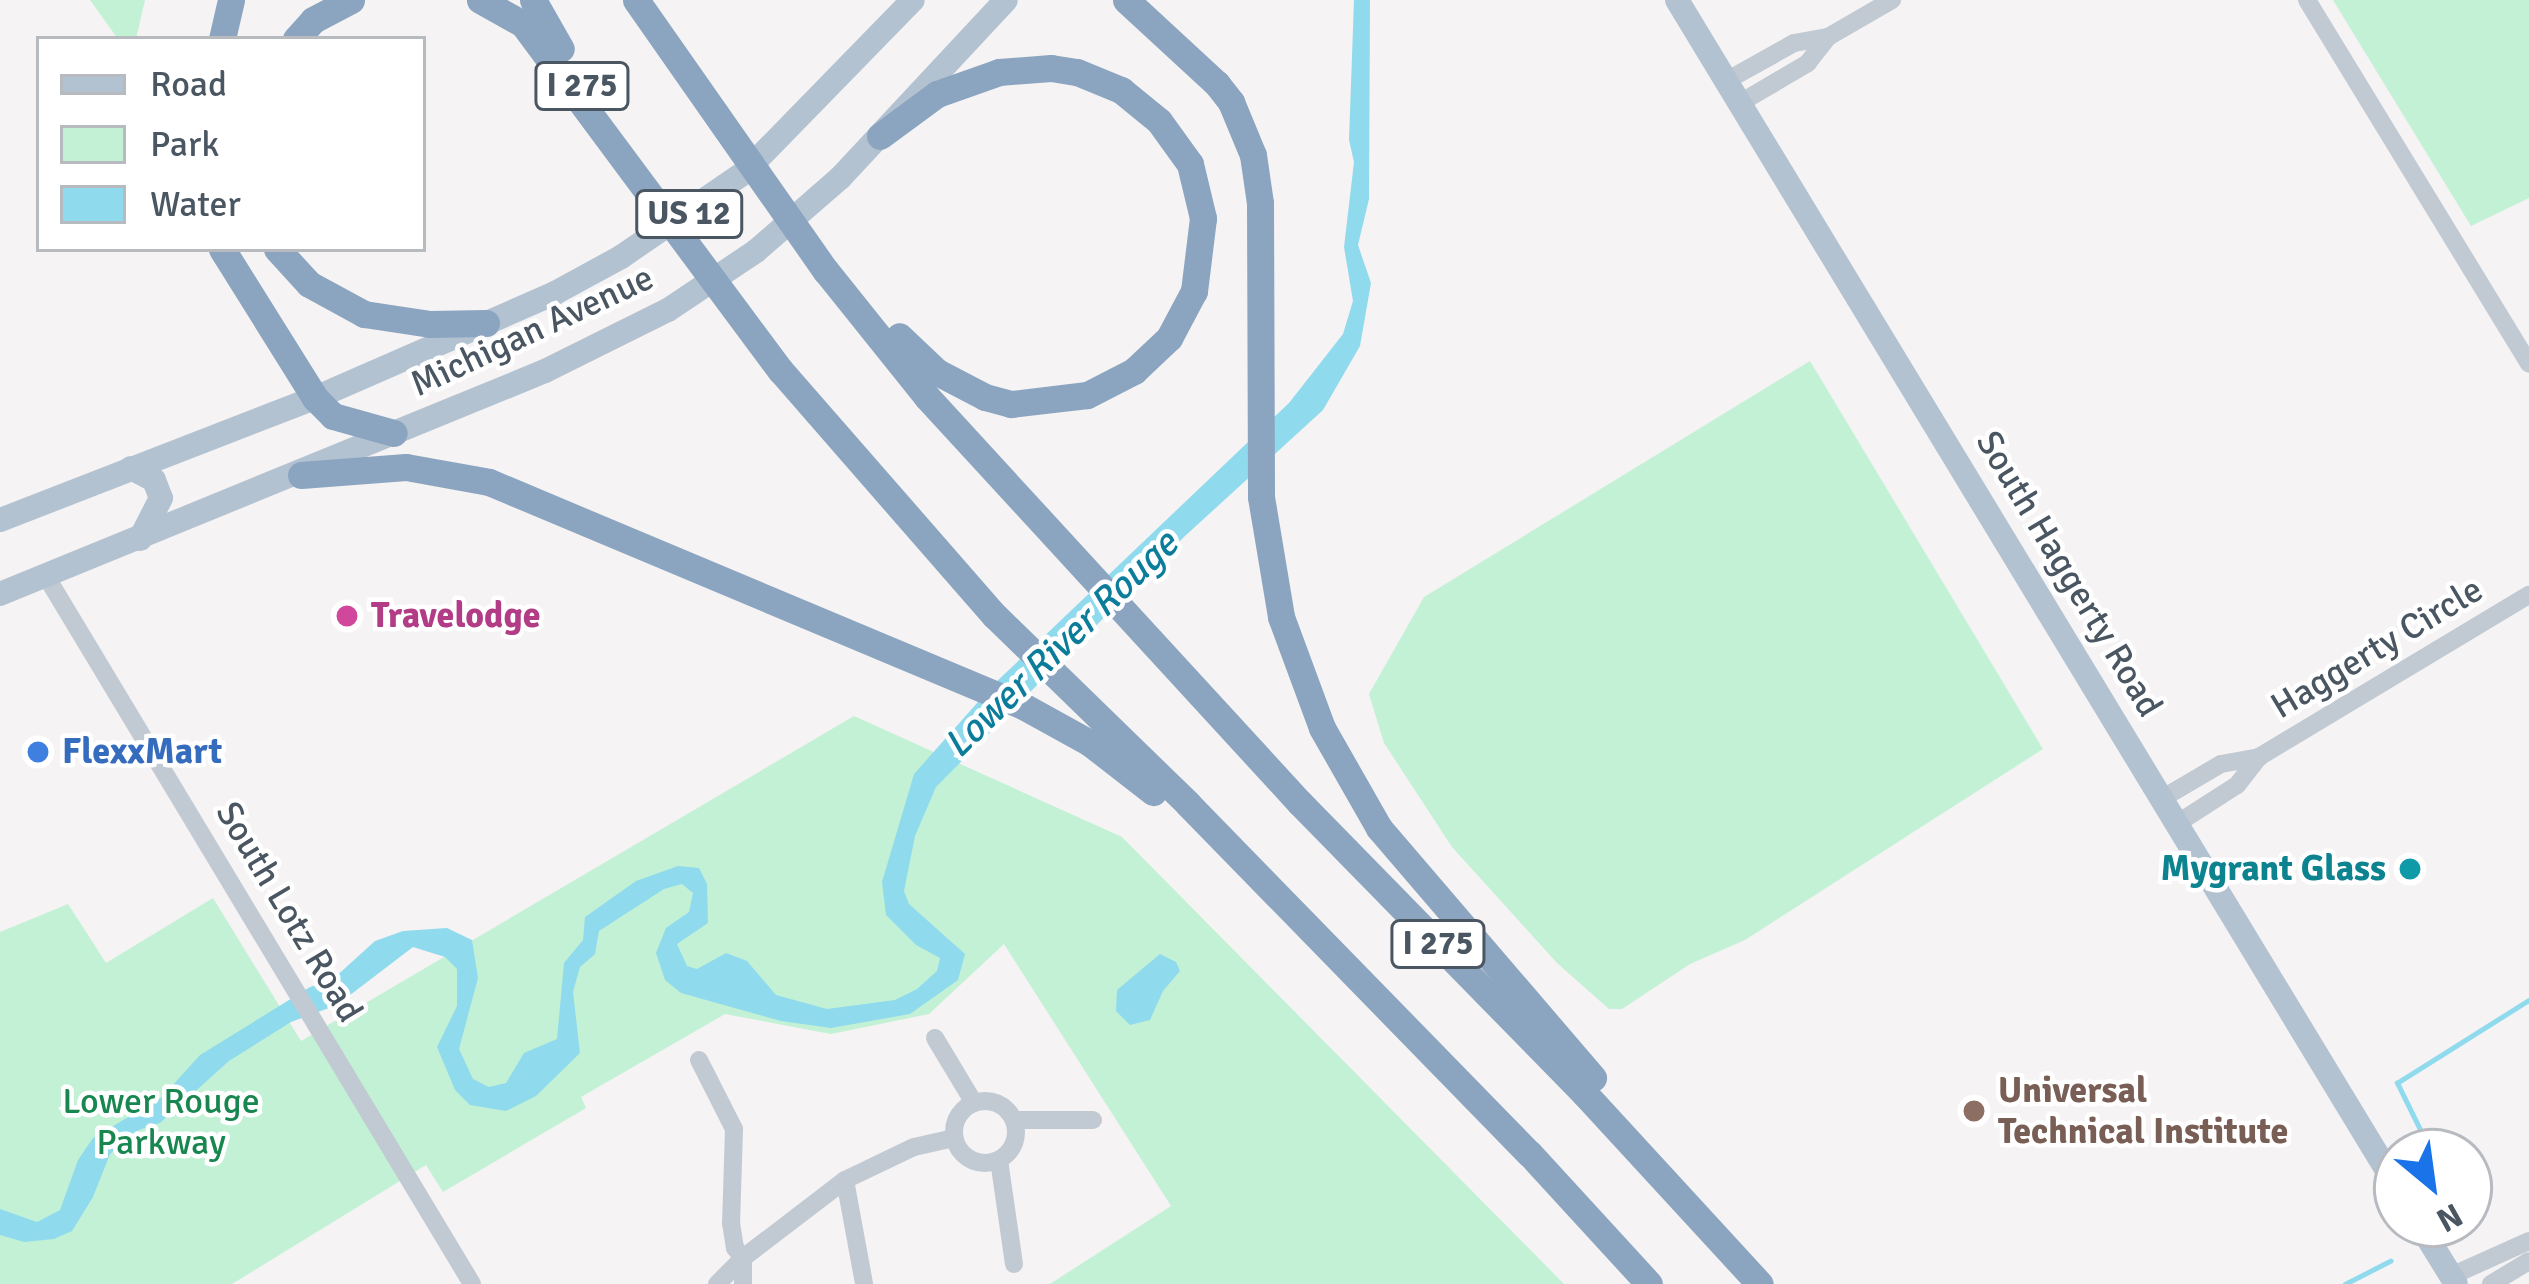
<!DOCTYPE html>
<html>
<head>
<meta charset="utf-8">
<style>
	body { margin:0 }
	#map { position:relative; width:2529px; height:1284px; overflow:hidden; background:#f5f3f3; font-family:Signika,sans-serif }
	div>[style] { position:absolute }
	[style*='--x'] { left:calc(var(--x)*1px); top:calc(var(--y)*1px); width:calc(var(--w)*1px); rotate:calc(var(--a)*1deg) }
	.green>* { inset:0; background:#c3f1d5 }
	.water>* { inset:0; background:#90daee }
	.stream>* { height:4.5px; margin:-2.25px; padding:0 2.25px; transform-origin:2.25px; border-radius:2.25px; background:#90daee }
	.minor>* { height:18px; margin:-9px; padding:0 9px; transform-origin:9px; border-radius:9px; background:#c1cad2 }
	.minor>.ring { margin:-9px; padding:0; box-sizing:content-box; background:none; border:18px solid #c1cad2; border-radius:50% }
	.major>* { height:24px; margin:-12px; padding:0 12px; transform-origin:12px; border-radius:12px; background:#b3c2d1 }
	.highway>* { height:27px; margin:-13.5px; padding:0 13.5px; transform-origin:13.5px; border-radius:13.5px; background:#8ba5c1 }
	.dots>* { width:33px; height:33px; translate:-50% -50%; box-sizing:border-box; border:6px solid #fff; border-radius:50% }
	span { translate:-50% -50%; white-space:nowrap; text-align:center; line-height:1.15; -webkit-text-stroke:9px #fff; paint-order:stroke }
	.shield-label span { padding:3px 9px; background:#fff; border:3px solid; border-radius:9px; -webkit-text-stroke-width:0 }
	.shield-label { font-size:33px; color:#4a5661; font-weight:700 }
	.street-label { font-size:36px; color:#4a5661 }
	.hotel-label { font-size:36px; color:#b23c85; font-weight:700 }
	.left { translate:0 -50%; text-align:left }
	.shop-label { font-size:36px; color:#366cbe; font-weight:700 }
	.culture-label { font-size:36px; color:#0d838f; font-weight:700 }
	.right { translate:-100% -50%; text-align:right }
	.education-label { font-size:36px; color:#785e54; font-weight:700 }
	.park-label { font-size:36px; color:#17864f }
	.water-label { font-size:39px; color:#0c7c9b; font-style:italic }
	.legend { position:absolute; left:36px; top:36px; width:390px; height:216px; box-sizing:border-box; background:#fff; border:3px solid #b7bbc0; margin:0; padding:15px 21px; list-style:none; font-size:36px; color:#4a5661 }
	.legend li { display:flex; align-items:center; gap:24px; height:60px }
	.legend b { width:60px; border:3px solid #b7bbc0 }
	.north { position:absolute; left:2373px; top:1128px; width:120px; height:120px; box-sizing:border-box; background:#fff; border:3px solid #b7bbc0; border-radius:50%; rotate:151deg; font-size:33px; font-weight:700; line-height:48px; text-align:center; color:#4a5661 }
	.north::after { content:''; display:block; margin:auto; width:42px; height:54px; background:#1a73e8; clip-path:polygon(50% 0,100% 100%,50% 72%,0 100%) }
</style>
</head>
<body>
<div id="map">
	<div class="green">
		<div style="clip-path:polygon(90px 0,145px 0,136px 39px,118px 39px)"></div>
		<div style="clip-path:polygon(2333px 0,2529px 0,2529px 198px,2471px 226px)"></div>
		<div style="clip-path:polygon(1810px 361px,2043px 749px,1745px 940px,1690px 964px,1622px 1009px,1609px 1009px,1557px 963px,1452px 847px,1384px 743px,1369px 694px,1424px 597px)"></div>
		<div style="clip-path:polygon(854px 716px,1122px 837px,1564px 1284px,1050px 1284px,1171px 1206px,1004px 944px,929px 1014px,831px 1034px,725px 1014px,581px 1097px,586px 1108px,443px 1192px,426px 1165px,232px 1284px,0 1284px,0 932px,68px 904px,106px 963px,213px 898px,301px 1041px)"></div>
	</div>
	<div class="water">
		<div style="clip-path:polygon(1354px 0,1370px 0,1369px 199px,1358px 245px,1371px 283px,1360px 346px,1323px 410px,1185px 536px,936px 787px,915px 836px,904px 891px,909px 904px,965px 954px,958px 980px,910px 1014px,831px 1028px,781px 1021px,681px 993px,665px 980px,656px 953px,666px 928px,689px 912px,693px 893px,682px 884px,664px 889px,599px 931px,595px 954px,580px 967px,573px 992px,580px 1053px,536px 1096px,506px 1111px,470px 1105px,455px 1090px,437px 1047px,457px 1006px,457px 969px,445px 957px,413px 947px,337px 1005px,291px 1022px,229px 1061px,160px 1123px,139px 1130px,110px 1154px,93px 1197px,72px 1231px,54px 1239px,24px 1242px,0 1235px,0 1209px,37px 1222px,60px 1210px,78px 1160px,93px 1138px,162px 1097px,200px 1055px,310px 987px,332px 980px,375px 941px,403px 931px,447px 928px,472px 940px,478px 978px,459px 1049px,473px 1079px,489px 1087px,506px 1083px,524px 1053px,557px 1039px,564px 963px,583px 940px,585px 917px,636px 881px,678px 866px,699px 868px,707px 884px,708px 923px,677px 944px,687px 966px,697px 969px,726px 953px,747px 961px,776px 995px,827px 1009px,895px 1000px,917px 989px,937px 971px,940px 958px,916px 945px,886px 915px,882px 882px,914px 774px,994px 684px,1289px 403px,1343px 334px,1353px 301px,1344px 247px,1354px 162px,1349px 140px)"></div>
		<div style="clip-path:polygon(1160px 954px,1176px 962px,1180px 971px,1163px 991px,1150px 1020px,1130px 1025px,1116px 1011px,1117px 990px)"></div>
	</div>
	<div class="stream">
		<div style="--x:2431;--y:1152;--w:77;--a:-116.2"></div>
		<div style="--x:2397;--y:1083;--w:156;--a:-32.2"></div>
		<div style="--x:2345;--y:1284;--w:51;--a:-27.1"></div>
	</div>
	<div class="minor">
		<div style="--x:2307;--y:0;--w:426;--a:58.6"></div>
		<div style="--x:1828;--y:37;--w:74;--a:-30"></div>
		<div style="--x:1726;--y:81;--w:78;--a:-29.2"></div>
		<div style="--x:1794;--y:43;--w:35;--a:-10"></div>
		<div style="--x:1828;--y:37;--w:33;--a:128"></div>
		<div style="--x:1808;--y:63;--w:79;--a:149.5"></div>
		<div style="--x:46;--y:576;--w:826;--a:58.96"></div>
		<div style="--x:2259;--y:757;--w:315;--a:-31"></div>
		<div style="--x:2163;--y:798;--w:67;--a:-30.4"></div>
		<div style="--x:2221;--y:764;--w:39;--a:-10"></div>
		<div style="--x:2259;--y:757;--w:36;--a:128"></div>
		<div style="--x:2237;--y:785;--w:70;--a:147.2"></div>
		<div style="--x:935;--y:1038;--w:76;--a:59"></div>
		<div style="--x:699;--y:1060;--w:77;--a:63.1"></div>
		<div style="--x:734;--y:1129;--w:94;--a:91.8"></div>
		<div style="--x:731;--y:1223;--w:25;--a:81"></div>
		<div style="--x:735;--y:1248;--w:13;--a:51"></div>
		<div style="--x:743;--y:1258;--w:128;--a:-37.4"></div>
		<div style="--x:845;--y:1180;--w:76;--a:-25.6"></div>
		<div style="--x:914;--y:1147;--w:41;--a:-12.7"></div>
		<div class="ring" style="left:954px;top:1101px;width:44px;height:44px"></div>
		<div style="--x:1014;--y:1120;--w:79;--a:0"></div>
		<div style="--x:999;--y:1160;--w:105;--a:81.8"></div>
		<div style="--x:845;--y:1180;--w:106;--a:79.6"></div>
		<div style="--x:2451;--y:1276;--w:85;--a:-24.2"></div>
		<div style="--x:717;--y:1284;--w:37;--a:-45"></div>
		<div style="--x:743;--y:1258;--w:26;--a:90"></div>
		<div style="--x:2491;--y:1284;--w:44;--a:-31.2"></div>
	</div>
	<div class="major">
		<div style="--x:1677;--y:0;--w:1388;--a:58.76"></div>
		<div style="--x:131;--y:468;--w:26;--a:28"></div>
		<div style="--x:154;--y:480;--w:19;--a:69"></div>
		<div style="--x:161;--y:498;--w:46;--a:117.1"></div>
		<div style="--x:0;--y:520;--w:338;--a:-21.2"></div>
		<div style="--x:315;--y:398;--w:262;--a:-23.6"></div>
		<div style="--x:555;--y:293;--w:75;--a:-28.6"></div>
		<div style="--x:621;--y:257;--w:150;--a:-34.4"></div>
		<div style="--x:745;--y:172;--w:240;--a:-45.7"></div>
		<div style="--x:0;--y:594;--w:589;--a:-22.25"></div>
		<div style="--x:545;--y:371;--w:137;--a:-26.4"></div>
		<div style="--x:668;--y:310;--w:106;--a:-33.8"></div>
		<div style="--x:756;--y:251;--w:111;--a:-41"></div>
		<div style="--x:840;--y:178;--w:243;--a:-47"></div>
		<div style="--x:2419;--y:1224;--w:70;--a:58.3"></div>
	</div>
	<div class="highway">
		<div style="--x:480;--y:0;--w:49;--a:29.2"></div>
		<div style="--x:523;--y:24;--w:432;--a:53.4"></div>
		<div style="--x:781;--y:371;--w:325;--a:48.9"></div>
		<div style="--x:995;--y:616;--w:269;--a:44.2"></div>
		<div style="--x:1188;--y:804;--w:489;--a:45.7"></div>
		<div style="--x:1530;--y:1154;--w:176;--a:47.5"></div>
		<div style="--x:533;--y:0;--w:56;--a:60.3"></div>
		<div style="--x:636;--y:0;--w:331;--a:55"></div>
		<div style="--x:826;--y:271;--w:161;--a:51.3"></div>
		<div style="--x:927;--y:397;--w:551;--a:47.43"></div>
		<div style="--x:1300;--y:803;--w:407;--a:45.6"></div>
		<div style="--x:1585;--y:1094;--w:258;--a:47.4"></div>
		<div style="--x:1126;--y:0;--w:124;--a:42.7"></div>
		<div style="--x:1217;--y:84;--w:23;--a:52"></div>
		<div style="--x:1231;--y:102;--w:57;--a:67.5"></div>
		<div style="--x:1253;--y:155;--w:49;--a:81.7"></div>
		<div style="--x:1260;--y:203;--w:294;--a:89.8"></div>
		<div style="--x:1261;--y:497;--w:122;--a:80.5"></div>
		<div style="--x:1281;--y:617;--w:118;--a:69.7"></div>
		<div style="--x:1322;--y:728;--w:115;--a:60.3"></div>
		<div style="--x:1379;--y:828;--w:329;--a:49.4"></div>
		<div style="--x:222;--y:39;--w:40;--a:-77"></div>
		<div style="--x:296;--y:39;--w:25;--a:-48"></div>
		<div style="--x:313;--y:20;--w:43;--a:-27.8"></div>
		<div style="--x:880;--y:136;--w:71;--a:-36.4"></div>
		<div style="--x:937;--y:94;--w:66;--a:-19.5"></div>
		<div style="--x:999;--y:72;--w:52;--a:-4.4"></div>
		<div style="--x:1051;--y:68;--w:26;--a:9"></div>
		<div style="--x:1077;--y:72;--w:48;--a:22.2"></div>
		<div style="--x:1121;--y:90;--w:49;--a:39.2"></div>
		<div style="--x:1159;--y:121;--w:53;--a:54.2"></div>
		<div style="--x:1190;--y:164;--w:56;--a:76.5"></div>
		<div style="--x:1203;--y:218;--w:74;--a:97"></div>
		<div style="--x:1194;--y:291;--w:53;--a:118"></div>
		<div style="--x:1169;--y:338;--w:48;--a:136.7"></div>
		<div style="--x:1134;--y:371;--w:53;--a:152.9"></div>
		<div style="--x:1087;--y:395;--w:77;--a:173.2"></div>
		<div style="--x:1011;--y:404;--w:27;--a:-165"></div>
		<div style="--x:985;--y:397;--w:54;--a:-152.5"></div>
		<div style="--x:937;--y:372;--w:52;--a:-136.5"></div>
		<div style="--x:222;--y:249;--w:176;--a:58"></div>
		<div style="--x:315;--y:398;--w:25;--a:45"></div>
		<div style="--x:333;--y:416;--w:63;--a:15.6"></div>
		<div style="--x:277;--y:249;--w:47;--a:47.6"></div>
		<div style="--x:309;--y:284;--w:63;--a:28.6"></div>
		<div style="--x:364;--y:314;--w:67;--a:8.6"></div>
		<div style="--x:430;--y:324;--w:56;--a:-1"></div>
		<div style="--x:301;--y:475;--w:105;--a:-4.4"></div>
		<div style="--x:406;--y:467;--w:84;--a:10.2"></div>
		<div style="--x:489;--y:482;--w:579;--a:22.76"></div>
		<div style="--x:1023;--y:706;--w:77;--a:28.9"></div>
		<div style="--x:1090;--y:743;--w:80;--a:37.9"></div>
	</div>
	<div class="dots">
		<div style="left:347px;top:616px;background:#d1479c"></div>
		<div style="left:38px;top:752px;background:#3f7fe0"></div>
		<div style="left:2410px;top:869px;background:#0f9aa8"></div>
		<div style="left:1974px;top:1111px;background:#8d6e63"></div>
	</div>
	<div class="shield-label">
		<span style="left:582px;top:86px">I 275</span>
		<span style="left:689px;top:214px">US 12</span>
		<span style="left:1438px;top:944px">I 275</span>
	</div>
	<div class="street-label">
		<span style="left:532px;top:331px;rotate:-25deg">Michigan Avenue</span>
		<span style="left:2069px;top:574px;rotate:59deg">South Haggerty Road</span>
		<span style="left:2377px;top:648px;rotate:-31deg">Haggerty Circle</span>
		<span style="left:289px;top:912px;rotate:59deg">South Lotz Road</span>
	</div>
	<div class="hotel-label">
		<span class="left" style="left:371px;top:616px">Travelodge</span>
	</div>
	<div class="shop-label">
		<span class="left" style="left:62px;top:752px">FlexxMart</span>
	</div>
	<div class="culture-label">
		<span class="right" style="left:2386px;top:869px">Mygrant Glass</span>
	</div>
	<div class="education-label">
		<span class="left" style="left:1998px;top:1111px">Universal<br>Technical Institute</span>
	</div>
	<div class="park-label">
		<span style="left:161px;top:1122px">Lower Rouge<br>Parkway</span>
	</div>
	<div class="water-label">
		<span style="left:1061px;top:644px;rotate:-44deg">Lower River Rouge</span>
	</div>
	<ul class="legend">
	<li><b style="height:15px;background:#b3c2d1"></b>Road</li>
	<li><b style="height:33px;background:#c3f1d5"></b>Park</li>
	<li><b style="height:33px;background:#90daee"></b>Water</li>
	</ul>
	<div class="north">N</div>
</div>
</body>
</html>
